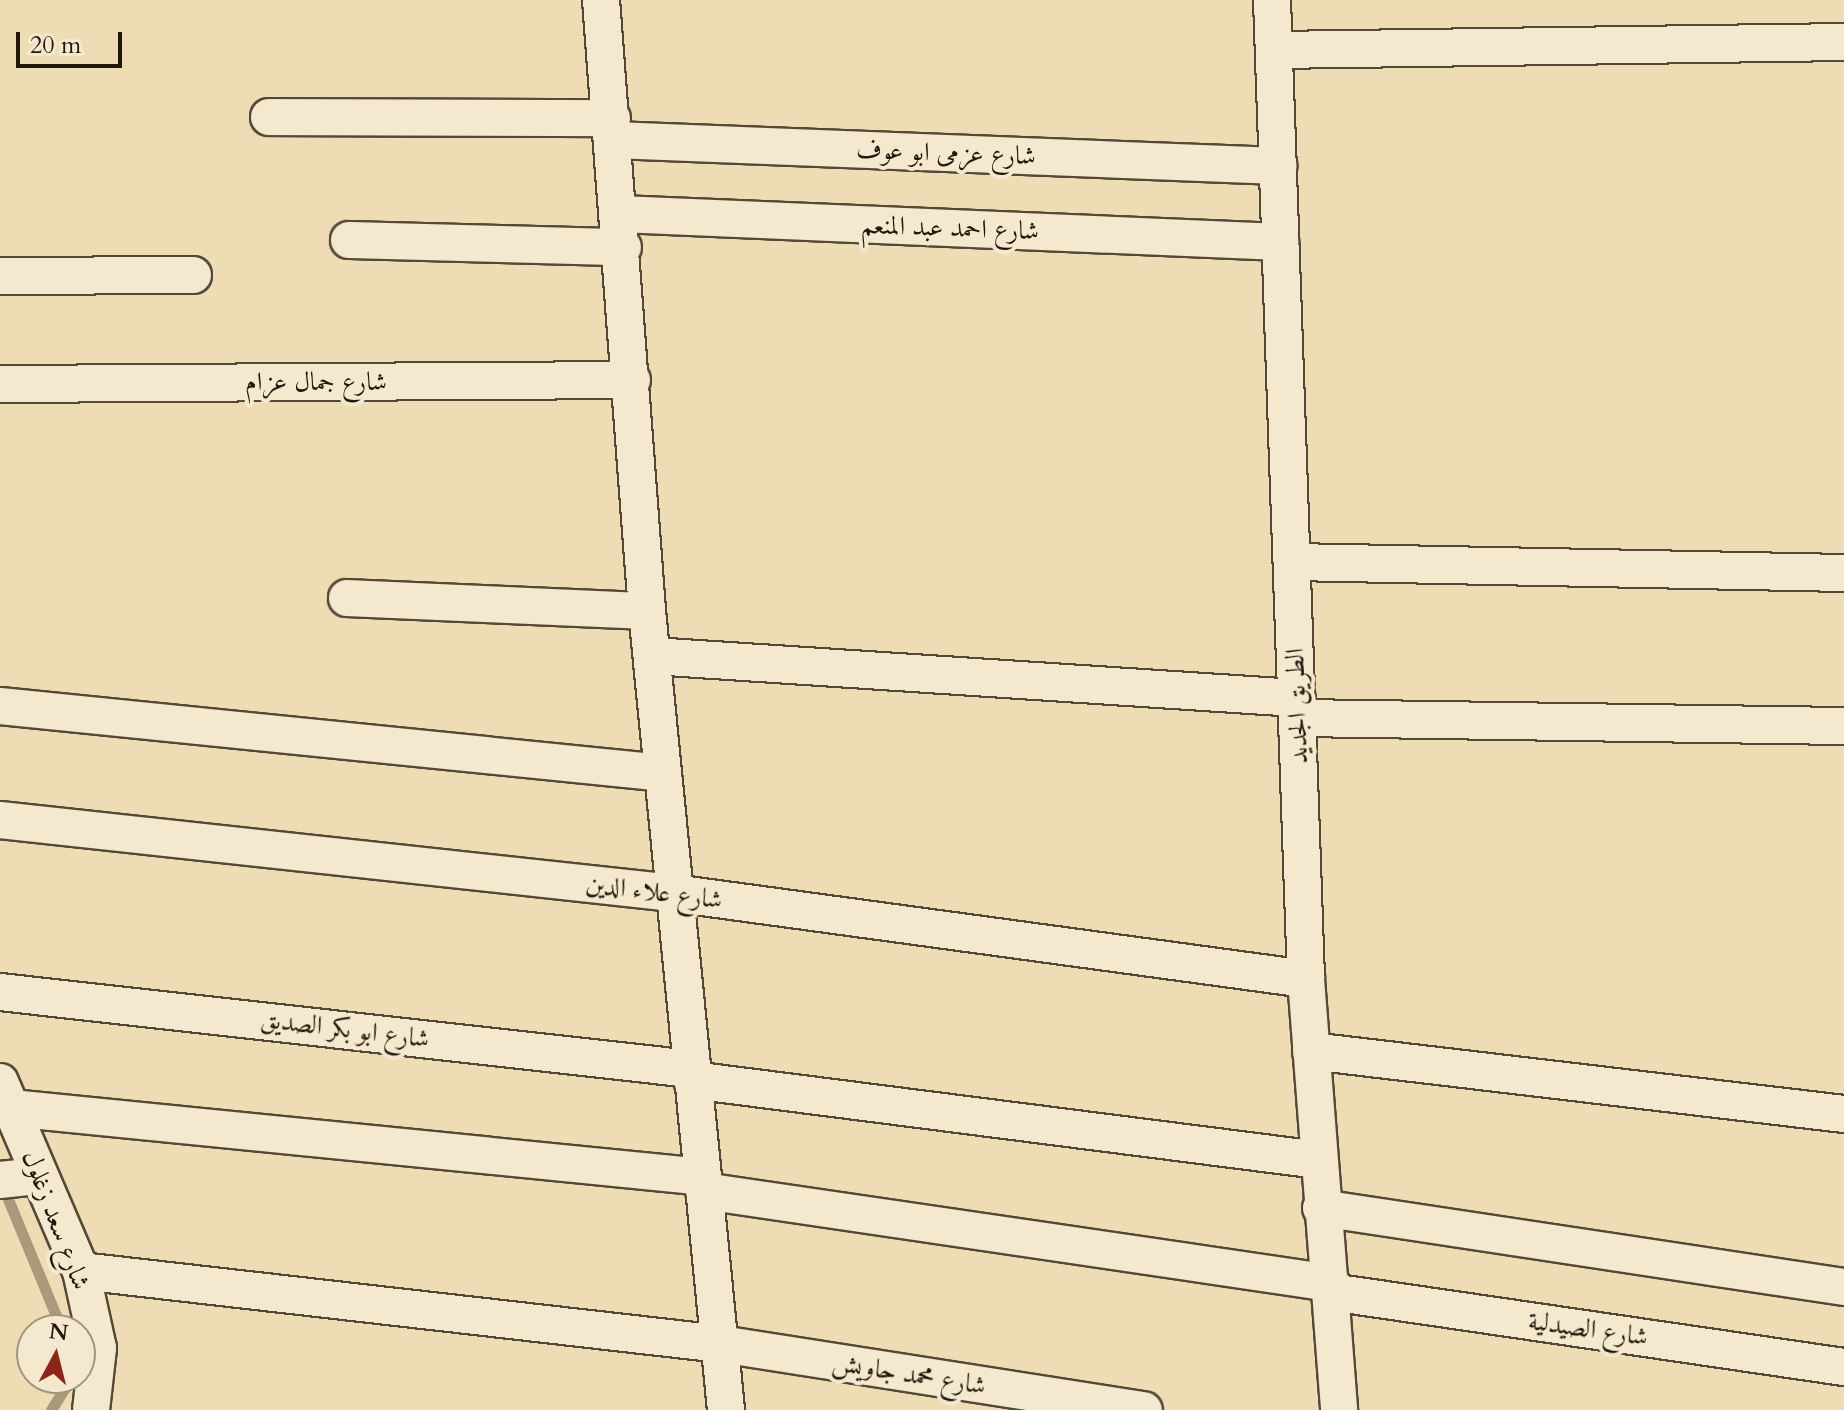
<!DOCTYPE html>
<html>
<head>
<meta charset="utf-8">
<style>
	body { margin:0 }
	#map { position:relative; width:1844px; height:1410px; overflow:hidden; background:#eeddb4; font-family:Cardo,Amiri,serif }
	div>[style] { position:absolute }
	[style*='--x'] { left:calc(var(--x)*1px); top:calc(var(--y)*1px); width:calc(var(--w)*1px); rotate:calc(var(--a)*1deg) }
	.stream>* { height:11px; margin:-5.5px; padding:0 5.5px; transform-origin:5.5px; border-radius:5.5px; background:#a89a7b }
	.roads { filter:drop-shadow(2px 0 #544836) drop-shadow(-2px 0 #544836) drop-shadow(0 2px #544836) drop-shadow(0 -2px #544836) }
	.minor>* { height:36px; margin:-18px; padding:0 18px; transform-origin:18px; border-radius:18px; background:#f4e9ce }
	span { translate:-50% -50%; white-space:nowrap; text-align:center; line-height:1.15; -webkit-text-stroke:8px #f4e9ce; paint-order:stroke }
	.street-label { font-size:26px; color:#21170c }
	.north { position:absolute; left:16px; top:1314px; width:80px; height:80px; box-sizing:border-box; background:#f4e9ce; border:2px solid #a09580; border-radius:50%; rotate:7deg; font-size:22px; font-weight:700; line-height:32px; text-align:center; color:#21170c }
	.north::after { content:''; display:block; margin:auto; width:28px; height:36px; background:#8f2418; clip-path:polygon(50% 0,100% 100%,50% 72%,0 100%) }
	.scale { position:absolute; left:16px; top:32px; width:106px; height:36px; box-sizing:border-box; border:4px solid #21170c; border-top:0; padding-left:10px; font-size:24px; line-height:28px; white-space:nowrap; color:#21170c; -webkit-text-stroke:6px #f4e9ce; paint-order:stroke }
</style>
</head>
<body>
<div id="map">
	<div class="stream">
		<div style="--x:3;--y:1187;--w:155;--a:67.6"></div>
		<div style="--x:51;--y:1410;--w:38;--a:-58"></div>
	</div>
	<div class="roads">
		<div class="minor">
			<div style="--x:601;--y:0;--w:613;--a:85.69"></div>
			<div style="--x:647;--y:611;--w:803;--a:84.35"></div>
			<div style="--x:1272;--y:0;--w:980;--a:88.01"></div>
			<div style="--x:1306;--y:979;--w:432;--a:85.6"></div>
			<div style="--x:1274;--y:50;--w:570;--a:-0.8"></div>
			<div style="--x:269;--y:117;--w:343;--a:0.2"></div>
			<div style="--x:613;--y:140;--w:666;--a:2.24"></div>
			<div style="--x:620;--y:214;--w:661;--a:2.43"></div>
			<div style="--x:349;--y:240;--w:274;--a:1.5"></div>
			<div style="--x:0;--y:276;--w:193;--a:-0.3"></div>
			<div style="--x:0;--y:384;--w:632;--a:-0.36"></div>
			<div style="--x:1292;--y:562;--w:552;--a:1.14"></div>
			<div style="--x:347;--y:598;--w:300;--a:2.5"></div>
			<div style="--x:652;--y:656;--w:646;--a:3.73"></div>
			<div style="--x:0;--y:706;--w:666;--a:5.77"></div>
			<div style="--x:1298;--y:718;--w:546;--a:0.84"></div>
			<div style="--x:0;--y:820;--w:677;--a:6.19"></div>
			<div style="--x:673;--y:893;--w:639;--a:7.74"></div>
			<div style="--x:0;--y:992;--w:695;--a:6.36"></div>
			<div style="--x:1311;--y:1051;--w:537;--a:6.74"></div>
			<div style="--x:692;--y:1080;--w:631;--a:7.28"></div>
			<div style="--x:0;--y:1082;--w:206;--a:66.8"></div>
			<div style="--x:81;--y:1271;--w:79;--a:77.6"></div>
			<div style="--x:98;--y:1348;--w:62;--a:96.4"></div>
			<div style="--x:11;--y:1108;--w:695;--a:5.69"></div>
			<div style="--x:0;--y:1180;--w:39;--a:-6"></div>
			<div style="--x:704;--y:1191;--w:634;--a:8.35"></div>
			<div style="--x:1321;--y:1208;--w:529;--a:8.59"></div>
			<div style="--x:81;--y:1271;--w:644;--a:6.51"></div>
			<div style="--x:721;--y:1344;--w:428;--a:8.9"></div>
			<div style="--x:1331;--y:1292;--w:518;--a:8.32"></div>
		</div>
	</div>
	<div class="street-label">
		<span style="left:946px;top:153px;rotate:2deg">شارع عزمى ابو عوف</span>
		<span style="left:950px;top:228px;rotate:2deg">شارع احمد عبد المنعم</span>
		<span style="left:316px;top:382px">شارع جمال عزام</span>
		<span style="left:1297px;top:706px;rotate:-92deg">الطريق الجديد</span>
		<span style="left:654px;top:892px;rotate:7deg">شارع علاء الدين</span>
		<span style="left:345px;top:1029px;rotate:7deg">شارع ابو بكر الصديق</span>
		<span style="left:56px;top:1220px;rotate:69deg">شارع سعد زغلول</span>
		<span style="left:1588px;top:1329px;rotate:8deg">شارع الصيدلية</span>
		<span style="left:909px;top:1374px;rotate:9deg">شارع محمد جاويش</span>
	</div>
	<div class="north">N</div>
	<div class="scale">20 m</div>
</div>
</body>
</html>
